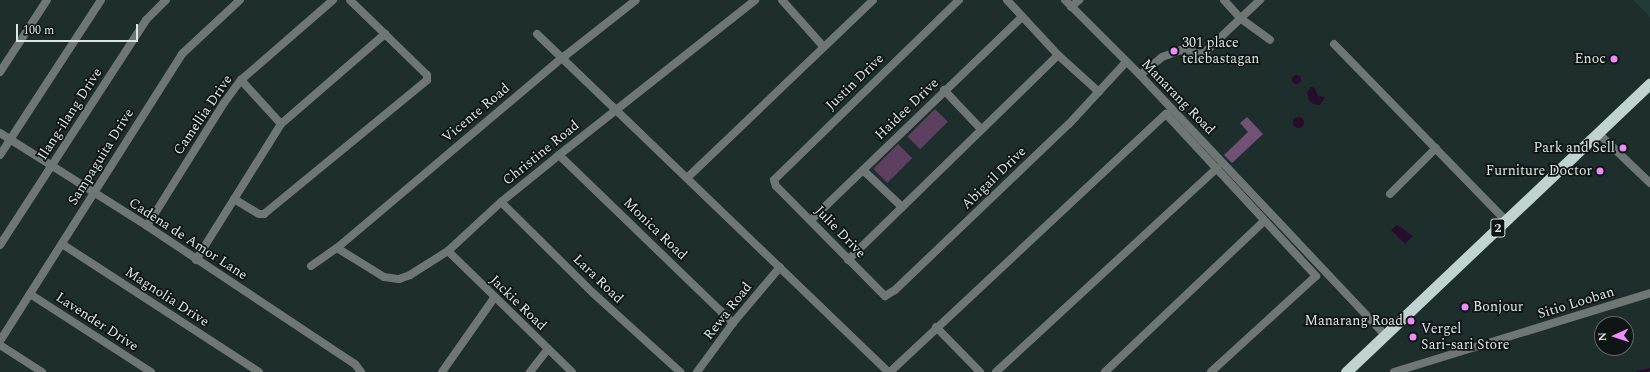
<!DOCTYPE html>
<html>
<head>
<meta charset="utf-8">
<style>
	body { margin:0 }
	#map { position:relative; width:1650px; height:372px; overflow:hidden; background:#1e2e2d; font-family:Spectral,serif }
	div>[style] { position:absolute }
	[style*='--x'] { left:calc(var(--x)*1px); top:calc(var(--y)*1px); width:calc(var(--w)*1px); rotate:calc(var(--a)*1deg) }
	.built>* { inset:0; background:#203a37 }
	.green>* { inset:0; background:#5d4060; transform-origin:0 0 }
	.forest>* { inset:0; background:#715175 }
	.water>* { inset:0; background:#280c2c }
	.round { border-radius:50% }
	.stream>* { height:2.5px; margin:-1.25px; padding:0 1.25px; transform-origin:1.25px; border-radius:1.25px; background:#280c2c }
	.minor>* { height:8px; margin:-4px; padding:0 4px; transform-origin:4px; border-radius:4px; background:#6f7776 }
	.trunk>* { height:11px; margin:-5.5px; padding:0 5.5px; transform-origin:5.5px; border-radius:5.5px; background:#c0d3d1 }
	.dots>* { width:11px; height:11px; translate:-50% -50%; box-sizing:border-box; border:2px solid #0e1514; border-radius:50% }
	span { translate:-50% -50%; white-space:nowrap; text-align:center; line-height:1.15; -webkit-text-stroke:3.5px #0e1514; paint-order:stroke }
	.shield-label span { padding:1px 3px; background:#0e1514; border:1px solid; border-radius:3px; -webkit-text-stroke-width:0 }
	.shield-label { font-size:13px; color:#dce6e5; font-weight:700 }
	.poi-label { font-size:14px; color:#dce6e5 }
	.left { translate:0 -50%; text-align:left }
	.right { translate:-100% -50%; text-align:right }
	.street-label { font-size:14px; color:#dce6e5 }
	.north { position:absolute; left:1594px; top:316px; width:40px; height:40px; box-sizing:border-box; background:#0e1514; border:1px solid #606968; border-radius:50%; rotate:267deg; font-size:11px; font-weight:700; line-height:16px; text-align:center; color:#dce6e5 }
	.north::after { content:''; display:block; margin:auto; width:14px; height:18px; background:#ed8cf9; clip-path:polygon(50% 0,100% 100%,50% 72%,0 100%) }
	.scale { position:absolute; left:16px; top:24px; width:122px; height:18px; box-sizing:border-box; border:2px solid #dce6e5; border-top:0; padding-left:5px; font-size:12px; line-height:14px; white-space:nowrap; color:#dce6e5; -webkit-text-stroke:3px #0e1514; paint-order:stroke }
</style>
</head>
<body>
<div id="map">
	<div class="built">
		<div style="clip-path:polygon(1633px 0,1650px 0,1650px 17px)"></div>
	</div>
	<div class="green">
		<div style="left:935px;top:109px;width:18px;height:39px;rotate:45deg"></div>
		<div style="left:898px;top:144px;width:20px;height:35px;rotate:45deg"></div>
	</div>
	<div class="forest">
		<div style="clip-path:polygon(1247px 117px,1263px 134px,1232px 163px,1224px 155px,1248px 132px,1240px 123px)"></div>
	</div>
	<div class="water">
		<div class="round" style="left:1291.5px;top:74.5px;width:9px;height:9px"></div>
		<div style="clip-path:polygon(1311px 87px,1315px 88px,1318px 96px,1325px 97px,1320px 105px,1313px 104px,1309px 100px,1307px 92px)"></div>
		<div class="round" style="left:1292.5px;top:116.5px;width:11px;height:11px"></div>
		<div style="clip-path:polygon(1397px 225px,1413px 236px,1405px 244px,1391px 230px)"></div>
	</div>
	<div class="stream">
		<div style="--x:1637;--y:372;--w:13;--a:-13"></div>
	</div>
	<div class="minor">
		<div style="--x:782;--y:0;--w:62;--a:48.3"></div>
		<div style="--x:959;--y:0;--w:258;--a:135.8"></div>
		<div style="--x:774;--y:180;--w:6;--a:72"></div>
		<div style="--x:776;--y:186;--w:155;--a:45.3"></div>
		<div style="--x:885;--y:296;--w:12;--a:-31"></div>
		<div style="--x:895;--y:290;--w:240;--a:-43.7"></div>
		<div style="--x:1069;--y:124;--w:84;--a:-47.4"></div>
		<div style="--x:1007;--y:0;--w:75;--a:47.2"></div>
		<div style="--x:1058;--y:55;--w:55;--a:42.1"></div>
		<div style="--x:1065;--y:0;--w:106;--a:45"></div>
		<div style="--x:1140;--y:75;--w:357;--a:46.7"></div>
		<div style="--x:1224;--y:0;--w:24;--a:48"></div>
		<div style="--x:1240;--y:18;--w:37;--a:36"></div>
		<div style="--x:1071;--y:7;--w:11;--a:-41"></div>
		<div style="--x:537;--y:34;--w:487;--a:43.9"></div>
		<div style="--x:1334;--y:44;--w:245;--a:45.8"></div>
		<div style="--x:0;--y:72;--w:86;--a:-56.9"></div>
		<div style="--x:1140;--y:75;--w:28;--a:-39"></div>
		<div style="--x:1162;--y:57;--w:20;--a:-20"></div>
		<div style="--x:1181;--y:50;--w:22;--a:10"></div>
		<div style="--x:1203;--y:54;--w:79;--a:-43.5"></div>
		<div style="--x:241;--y:80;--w:59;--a:47.7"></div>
		<div style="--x:944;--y:90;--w:54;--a:46.5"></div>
		<div style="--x:0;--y:133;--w:174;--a:32.3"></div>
		<div style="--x:147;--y:226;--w:250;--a:33.6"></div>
		<div style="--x:355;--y:364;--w:10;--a:53"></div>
		<div style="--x:1598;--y:133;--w:72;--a:43.9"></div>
		<div style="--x:0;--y:155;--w:185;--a:-56.9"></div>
		<div style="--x:559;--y:155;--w:242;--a:44"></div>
		<div style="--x:863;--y:170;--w:54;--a:43.5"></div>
		<div style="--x:687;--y:178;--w:257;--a:-43.7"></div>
		<div style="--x:1390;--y:194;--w:65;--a:-45"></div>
		<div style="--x:234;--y:199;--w:29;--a:31"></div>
		<div style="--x:259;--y:214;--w:5;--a:0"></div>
		<div style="--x:264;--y:214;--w:211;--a:-39.4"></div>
		<div style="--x:427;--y:80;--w:5;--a:-90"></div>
		<div style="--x:427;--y:75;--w:107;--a:-135.8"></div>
		<div style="--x:501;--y:202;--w:129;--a:44.7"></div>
		<div style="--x:593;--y:293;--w:118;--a:42.2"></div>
		<div style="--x:811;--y:220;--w:293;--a:-43.9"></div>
		<div style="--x:147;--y:226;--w:145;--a:-58"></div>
		<div style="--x:224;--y:103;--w:29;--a:-54"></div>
		<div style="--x:241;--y:80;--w:122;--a:-41"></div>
		<div style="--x:62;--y:244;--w:235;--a:33"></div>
		<div style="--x:0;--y:245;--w:268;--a:-57"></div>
		<div style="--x:146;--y:20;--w:28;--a:-45"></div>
		<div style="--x:337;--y:248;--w:55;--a:31.7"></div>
		<div style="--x:384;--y:277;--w:15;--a:8"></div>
		<div style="--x:399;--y:279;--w:12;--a:-20"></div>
		<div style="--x:410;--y:275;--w:45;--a:-32.3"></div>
		<div style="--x:448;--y:251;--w:72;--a:-42.8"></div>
		<div style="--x:501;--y:202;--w:75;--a:-39"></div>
		<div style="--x:559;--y:155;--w:250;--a:-38.3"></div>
		<div style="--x:448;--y:251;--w:173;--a:44.3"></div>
		<div style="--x:196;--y:260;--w:160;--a:-58"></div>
		<div style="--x:281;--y:124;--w:138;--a:-40.9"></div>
		<div style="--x:848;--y:260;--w:293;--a:-44.3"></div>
		<div style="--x:311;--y:266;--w:32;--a:-35"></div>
		<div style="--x:337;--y:248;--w:293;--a:-40.2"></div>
		<div style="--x:561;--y:59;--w:95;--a:-38.2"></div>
		<div style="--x:30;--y:294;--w:144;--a:32.8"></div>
		<div style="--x:936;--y:327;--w:63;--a:45.6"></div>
		<div style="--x:0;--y:341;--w:340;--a:-57.6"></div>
		<div style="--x:182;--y:54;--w:79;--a:-43"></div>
		<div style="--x:0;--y:345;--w:50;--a:32.7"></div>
		<div style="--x:442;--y:372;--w:90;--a:-54.9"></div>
		<div style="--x:530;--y:372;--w:29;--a:-52"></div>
		<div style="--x:697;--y:372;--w:61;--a:-53.7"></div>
		<div style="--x:733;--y:323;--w:73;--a:-50"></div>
		<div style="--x:890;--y:372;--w:378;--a:-43.1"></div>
		<div style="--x:1166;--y:114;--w:221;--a:47.2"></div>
		<div style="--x:1316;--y:276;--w:142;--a:137.6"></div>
		<div style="--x:996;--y:372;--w:301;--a:-42.7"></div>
		<div style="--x:1105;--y:372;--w:219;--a:-43.5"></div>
		<div style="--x:1394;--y:372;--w:268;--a:-17.1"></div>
	</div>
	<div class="trunk">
		<div style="--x:1346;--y:372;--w:419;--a:-43.5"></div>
	</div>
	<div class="dots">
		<div style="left:1174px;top:51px;background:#ed8cf9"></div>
		<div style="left:1614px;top:59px;background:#ed8cf9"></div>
		<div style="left:1623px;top:148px;background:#ed8cf9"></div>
		<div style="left:1600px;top:171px;background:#ed8cf9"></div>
		<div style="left:1465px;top:307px;background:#ed8cf9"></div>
		<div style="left:1411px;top:321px;background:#ed8cf9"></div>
		<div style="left:1413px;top:337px;background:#ed8cf9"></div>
	</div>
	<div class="shield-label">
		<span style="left:1498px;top:228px">2</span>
	</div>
	<div class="poi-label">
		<span class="left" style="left:1182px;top:51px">301 place<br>telebastagan</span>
		<span class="right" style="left:1606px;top:59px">Enoc</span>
		<span class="right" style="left:1615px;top:148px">Park and Sell</span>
		<span class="right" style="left:1592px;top:171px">Furniture Doctor</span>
		<span class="left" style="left:1473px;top:307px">Bonjour</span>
		<span class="right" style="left:1403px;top:321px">Manarang Road</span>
		<span class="left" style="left:1421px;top:337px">Vergel<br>Sari-sari Store</span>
	</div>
	<div class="street-label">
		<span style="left:855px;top:82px;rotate:-44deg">Justin Drive</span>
		<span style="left:1178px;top:97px;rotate:46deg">Manarang Road</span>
		<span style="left:907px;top:109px;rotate:-44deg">Haidee Drive</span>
		<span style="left:476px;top:113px;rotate:-40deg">Vicente Road</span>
		<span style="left:70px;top:114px;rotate:-57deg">Ilang-ilang Drive</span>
		<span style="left:203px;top:115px;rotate:-56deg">Camellia Drive</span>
		<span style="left:541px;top:153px;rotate:-39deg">Christine Road</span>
		<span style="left:101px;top:157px;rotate:-58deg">Sampaguita Drive</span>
		<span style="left:994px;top:178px;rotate:-44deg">Abigail Drive</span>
		<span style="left:655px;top:229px;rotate:44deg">Monica Road</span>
		<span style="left:840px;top:232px;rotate:46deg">Julie Drive</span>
		<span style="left:188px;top:239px;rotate:33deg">Cadena de Amor Lane</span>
		<span style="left:598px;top:279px;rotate:44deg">Lara Road</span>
		<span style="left:167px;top:297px;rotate:33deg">Magnolia Drive</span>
		<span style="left:518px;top:303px;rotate:44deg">Jackie Road</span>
		<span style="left:1576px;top:303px;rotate:-17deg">Sitio Looban</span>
		<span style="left:728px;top:311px;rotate:-52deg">Rewa Road</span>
		<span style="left:97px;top:322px;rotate:33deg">Lavender Drive</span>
	</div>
	<div class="north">N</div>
	<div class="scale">100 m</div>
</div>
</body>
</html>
